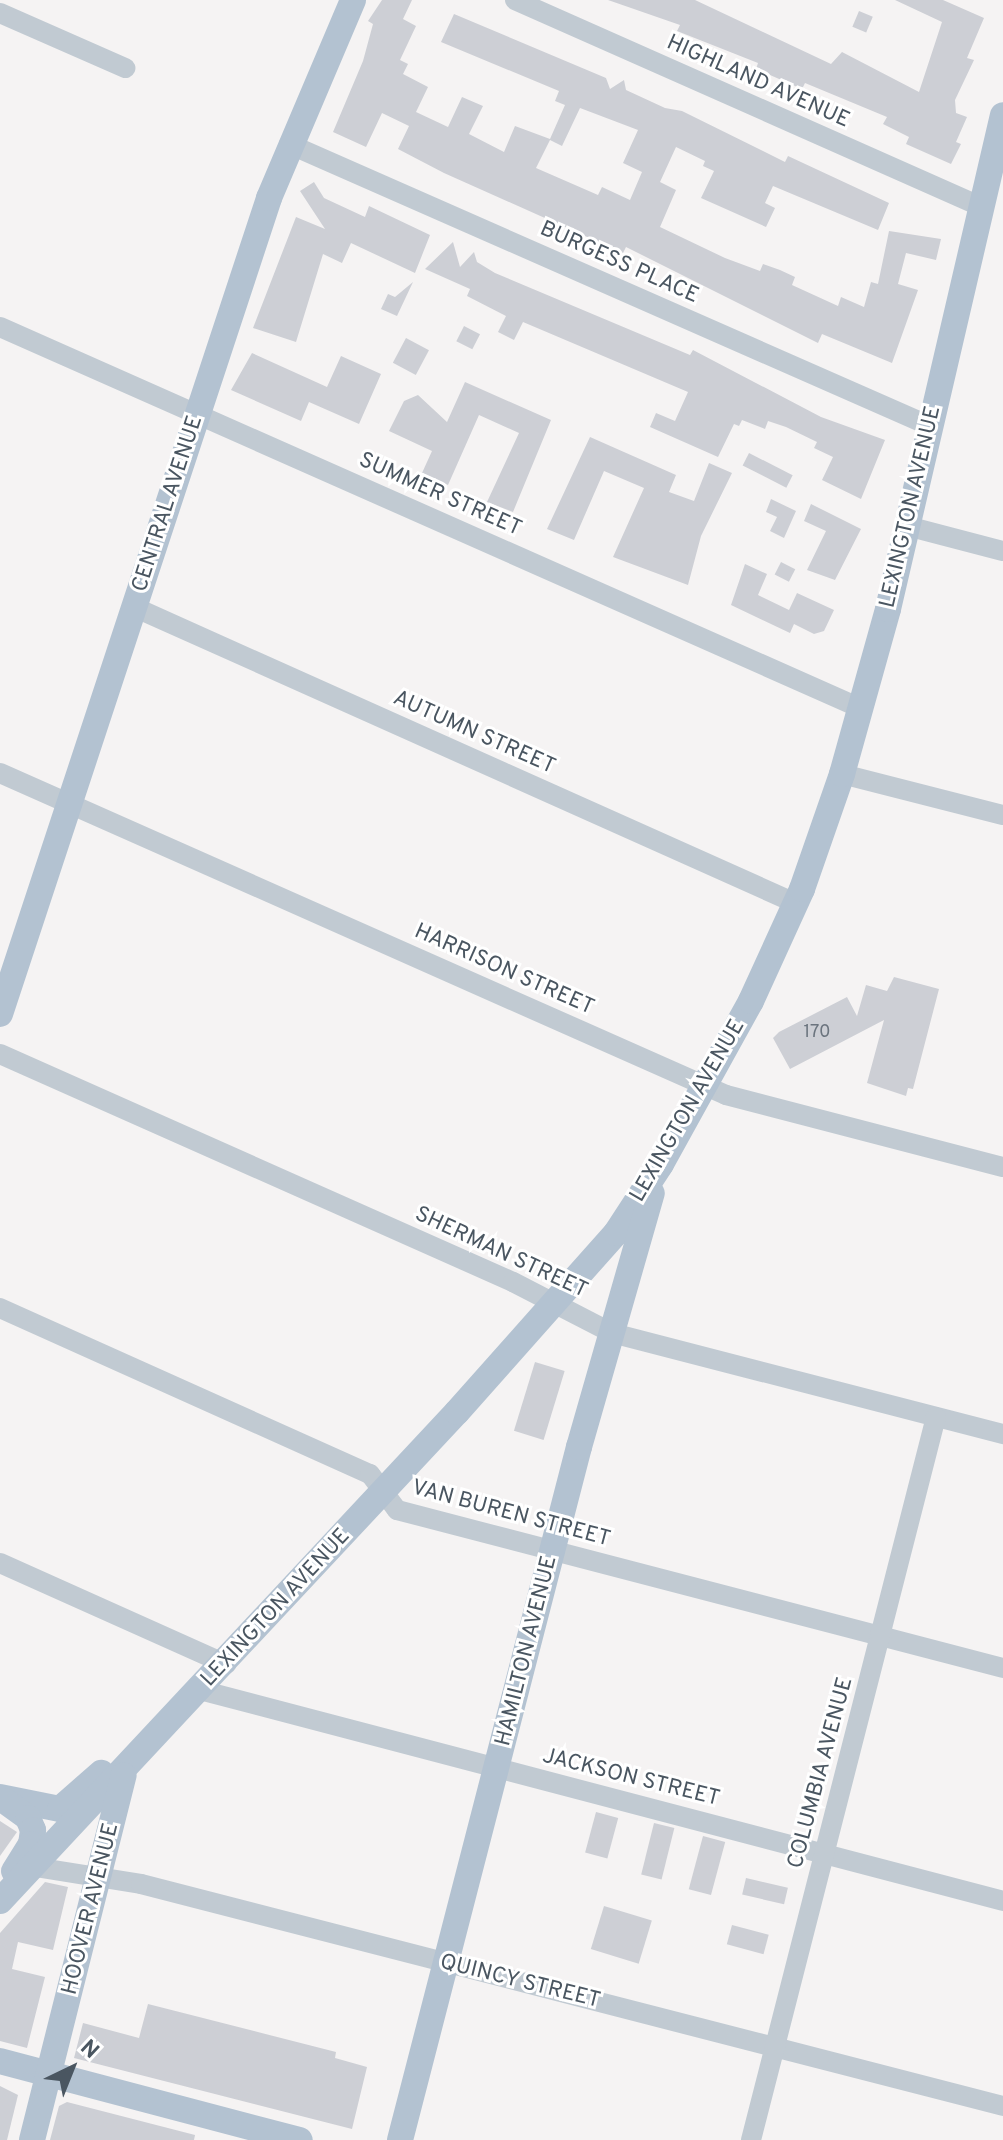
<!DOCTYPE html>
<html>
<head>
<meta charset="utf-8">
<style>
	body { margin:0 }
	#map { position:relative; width:1003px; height:2140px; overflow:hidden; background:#f5f3f3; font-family:Overpass,sans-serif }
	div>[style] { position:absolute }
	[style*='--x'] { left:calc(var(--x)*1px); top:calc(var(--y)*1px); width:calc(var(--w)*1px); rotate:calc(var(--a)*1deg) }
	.building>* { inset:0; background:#cdcfd5; transform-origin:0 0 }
	.minor>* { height:20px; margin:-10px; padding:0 10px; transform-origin:10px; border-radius:10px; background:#c1cad2 }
	.major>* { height:26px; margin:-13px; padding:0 13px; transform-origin:13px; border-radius:13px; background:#b3c2d1 }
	span { translate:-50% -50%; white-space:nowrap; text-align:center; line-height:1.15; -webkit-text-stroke:6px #fff; paint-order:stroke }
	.number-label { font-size:18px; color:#6b747e }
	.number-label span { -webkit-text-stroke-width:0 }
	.street-label { font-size:22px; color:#4a5661 }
	.north { position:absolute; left:32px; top:2028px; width:80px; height:80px; -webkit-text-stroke:6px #fff; paint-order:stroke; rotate:43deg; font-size:22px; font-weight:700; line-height:32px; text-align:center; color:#4a5661 }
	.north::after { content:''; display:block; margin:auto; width:28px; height:36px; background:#4a5661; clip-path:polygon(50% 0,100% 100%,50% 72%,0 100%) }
</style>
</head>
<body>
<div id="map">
	<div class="building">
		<div style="clip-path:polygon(evenodd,382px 0,412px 0,403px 19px,416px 26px,400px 60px,408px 64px,403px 74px,428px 87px,416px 112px,448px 127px,462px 97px,483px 106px,469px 134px,504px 152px,515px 126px,550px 139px,565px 105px,555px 101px,559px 91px,441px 42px,454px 14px,606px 78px,610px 89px,624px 80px,626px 90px,665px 108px,682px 111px,785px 162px,788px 156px,889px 203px,878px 230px,773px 186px,765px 203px,775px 208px,766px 227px,701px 198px,714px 171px,703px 166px,705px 161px,676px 147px,660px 182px,676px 190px,660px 227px,725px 258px,760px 271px,763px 264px,780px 270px,795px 277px,792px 285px,838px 306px,841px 297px,864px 307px,871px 282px,878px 284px,889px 231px,941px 239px,936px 260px,906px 253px,898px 284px,918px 290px,892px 363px,822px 334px,818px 343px,626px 247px,623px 253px,444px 173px,398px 149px,409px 126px,382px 113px,366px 147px,333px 132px,363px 61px,373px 24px,368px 21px,382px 0,580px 108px,638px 130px,623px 163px,642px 172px,630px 200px,602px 187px,598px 195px,536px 168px,550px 140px,562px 146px,580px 108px)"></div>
		<div style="clip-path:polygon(608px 0,695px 0,831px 64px,842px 52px,919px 92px,942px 22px,895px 0,943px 0,984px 18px,967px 58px,974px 60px,955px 100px,956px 113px,967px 117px,956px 142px,961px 144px,951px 164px,906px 144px,909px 137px,883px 124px,887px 117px,805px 83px,802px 89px,756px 69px,758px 63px,677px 31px,680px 25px)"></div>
		<div style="left:859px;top:11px;width:15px;height:17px;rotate:23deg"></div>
		<div style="clip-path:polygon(314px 182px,324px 198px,365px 217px,369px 206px,430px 235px,415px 273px,351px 243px,342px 263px,323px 254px,296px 342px,253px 328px,296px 217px,325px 229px,300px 191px)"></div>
		<div style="clip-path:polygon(453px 242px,460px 267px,474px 252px,477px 262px,495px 273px,690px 355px,693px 350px,821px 417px,885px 440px,861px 499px,822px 480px,833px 457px,814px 448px,817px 442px,786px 427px,768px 421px,765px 429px,742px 420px,739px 426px,734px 424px,718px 457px,650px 427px,656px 413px,675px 421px,688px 392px,523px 322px,514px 340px,498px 332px,506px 316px,467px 296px,470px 289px,425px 269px)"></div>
		<div style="clip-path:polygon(413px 282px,397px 316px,381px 309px,388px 294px,395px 297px)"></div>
		<div style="left:464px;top:326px;width:18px;height:17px;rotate:27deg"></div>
		<div style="left:406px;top:338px;width:26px;height:28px;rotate:28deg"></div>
		<div style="clip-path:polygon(252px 353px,327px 387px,341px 356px,381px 374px,359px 424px,309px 402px,301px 421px,231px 390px)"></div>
		<div style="clip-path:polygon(465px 382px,551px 420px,513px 512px,487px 502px,519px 433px,479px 415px,448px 485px,422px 473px,432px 451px,389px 431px,404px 401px,418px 395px,447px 422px)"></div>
		<div style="clip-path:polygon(590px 437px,676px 475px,669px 492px,694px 501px,709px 463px,732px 473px,701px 536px,688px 585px,613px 557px,644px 488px,604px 471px,574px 540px,547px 529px)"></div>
		<div style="left:749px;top:453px;width:49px;height:14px;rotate:27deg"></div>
		<div style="clip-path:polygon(771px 499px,796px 511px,784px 538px,770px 531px,777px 517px,766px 512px)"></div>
		<div style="clip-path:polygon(811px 504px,861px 529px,835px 580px,807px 570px,826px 531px,804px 521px)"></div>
		<div style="left:781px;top:562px;width:16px;height:14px;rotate:27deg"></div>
		<div style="clip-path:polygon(745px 564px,767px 574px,758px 595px,789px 610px,797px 593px,834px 610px,824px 631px,814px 634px,794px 624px,790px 633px,731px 605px)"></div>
		<div style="clip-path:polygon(894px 977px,939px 989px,913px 1089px,908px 1088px,906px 1096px,867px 1083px,884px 1020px,790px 1069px,773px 1038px,779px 1032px,847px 997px,857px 1016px,866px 985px,887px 991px)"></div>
		<div style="left:535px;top:1362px;width:31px;height:72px;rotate:17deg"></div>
		<div style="left:596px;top:1812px;width:23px;height:42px;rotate:15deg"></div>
		<div style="clip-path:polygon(0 1821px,17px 1832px,0 1856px)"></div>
		<div style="left:654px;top:1823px;width:21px;height:53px;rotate:14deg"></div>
		<div style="left:703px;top:1836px;width:23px;height:55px;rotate:15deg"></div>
		<div style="left:746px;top:1878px;width:43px;height:17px;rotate:13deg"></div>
		<div style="clip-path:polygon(45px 1882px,68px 1887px,53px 1950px,18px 1942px,12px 1969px,45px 1977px,27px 2048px,0 2041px,0 1933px)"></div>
		<div style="left:604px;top:1906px;width:50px;height:45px;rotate:17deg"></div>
		<div style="left:732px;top:1925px;width:38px;height:20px;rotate:15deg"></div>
		<div style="clip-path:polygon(148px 2004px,336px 2052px,335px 2058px,367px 2067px,352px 2129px,74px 2058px,83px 2023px,139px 2038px)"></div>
		<div style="clip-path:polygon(0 2086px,18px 2095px,7px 2140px,0 2140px)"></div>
		<div style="clip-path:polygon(67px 2102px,195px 2135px,194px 2140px,50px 2140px,59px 2106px)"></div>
	</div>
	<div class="minor">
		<div style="--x:515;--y:0;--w:511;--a:23.91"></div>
		<div style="--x:0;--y:13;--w:137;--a:23.7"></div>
		<div style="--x:289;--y:144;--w:700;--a:23.75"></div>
		<div style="--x:0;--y:327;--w:941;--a:23.89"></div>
		<div style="--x:907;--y:526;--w:99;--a:14.6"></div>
		<div style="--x:134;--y:607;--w:724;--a:24.12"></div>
		<div style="--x:0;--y:773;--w:794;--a:23.92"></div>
		<div style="--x:726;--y:1095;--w:286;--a:14.6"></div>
		<div style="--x:842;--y:774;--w:166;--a:14.3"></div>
		<div style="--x:0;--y:1054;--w:561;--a:23.96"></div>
		<div style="--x:513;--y:1282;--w:111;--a:27.3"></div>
		<div style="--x:612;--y:1333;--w:404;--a:14.5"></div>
		<div style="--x:0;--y:1308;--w:406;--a:24.2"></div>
		<div style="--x:370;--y:1474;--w:45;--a:53.1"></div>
		<div style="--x:397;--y:1510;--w:626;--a:14.61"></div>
		<div style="--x:0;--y:1563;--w:248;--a:24.1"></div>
		<div style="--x:200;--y:1690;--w:830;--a:14.72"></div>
		<div style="--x:35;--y:1867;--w:107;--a:9.1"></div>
		<div style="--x:141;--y:1884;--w:890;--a:14.44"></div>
		<div style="--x:751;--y:2140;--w:746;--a:-75.65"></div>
	</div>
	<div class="major">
		<div style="--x:0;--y:1014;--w:859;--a:-71.75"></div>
		<div style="--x:269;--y:198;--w:215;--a:-67"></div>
		<div style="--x:0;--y:1797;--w:61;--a:11.3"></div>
		<div style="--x:60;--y:1809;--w:55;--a:-41.3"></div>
		<div style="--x:5;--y:1801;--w:29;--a:36"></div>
		<div style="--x:28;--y:1818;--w:13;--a:67"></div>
		<div style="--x:33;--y:1830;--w:14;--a:98"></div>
		<div style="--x:31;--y:1844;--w:32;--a:122"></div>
		<div style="--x:0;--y:1901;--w:669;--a:-46.94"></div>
		<div style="--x:457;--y:1412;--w:239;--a:-48.4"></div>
		<div style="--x:616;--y:1233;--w:82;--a:-56.9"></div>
		<div style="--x:661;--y:1164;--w:186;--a:-61.1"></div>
		<div style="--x:751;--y:1001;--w:123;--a:-65.5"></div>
		<div style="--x:802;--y:889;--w:122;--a:-70.8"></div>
		<div style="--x:842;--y:774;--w:171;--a:-74.4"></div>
		<div style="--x:888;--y:609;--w:507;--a:-76.9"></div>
		<div style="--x:0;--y:2061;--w:310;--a:14.8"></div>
		<div style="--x:32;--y:2140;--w:376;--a:-75.9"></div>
		<div style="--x:400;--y:2140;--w:716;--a:-75.52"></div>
		<div style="--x:579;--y:1447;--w:264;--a:-74"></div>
	</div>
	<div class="number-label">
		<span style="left:817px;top:1033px">170</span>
	</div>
	<div class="street-label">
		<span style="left:758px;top:82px;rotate:24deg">HIGHLAND AVENUE</span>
		<span style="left:619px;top:263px;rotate:24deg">BURGESS PLACE</span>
		<span style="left:440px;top:495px;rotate:24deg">SUMMER STREET</span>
		<span style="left:168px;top:504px;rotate:-72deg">CENTRAL AVENUE</span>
		<span style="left:911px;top:507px;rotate:-77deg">LEXINGTON AVENUE</span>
		<span style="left:474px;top:733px;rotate:24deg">AUTUMN STREET</span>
		<span style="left:504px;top:970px;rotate:24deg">HARRISON STREET</span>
		<span style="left:688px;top:1111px;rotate:-60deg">LEXINGTON AVENUE</span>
		<span style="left:501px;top:1253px;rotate:25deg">SHERMAN STREET</span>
		<span style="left:511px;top:1514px;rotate:15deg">VAN BUREN STREET</span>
		<span style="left:276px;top:1608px;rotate:-47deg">LEXINGTON AVENUE</span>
		<span style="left:527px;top:1651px;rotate:-76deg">HAMILTON AVENUE</span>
		<span style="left:821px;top:1773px;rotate:-75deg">COLUMBIA AVENUE</span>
		<span style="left:631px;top:1778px;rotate:14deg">JACKSON STREET</span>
		<span style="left:91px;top:1909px;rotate:-76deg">HOOVER AVENUE</span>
		<span style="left:520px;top:1982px;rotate:14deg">QUINCY STREET</span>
	</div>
	<div class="north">N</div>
</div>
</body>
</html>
